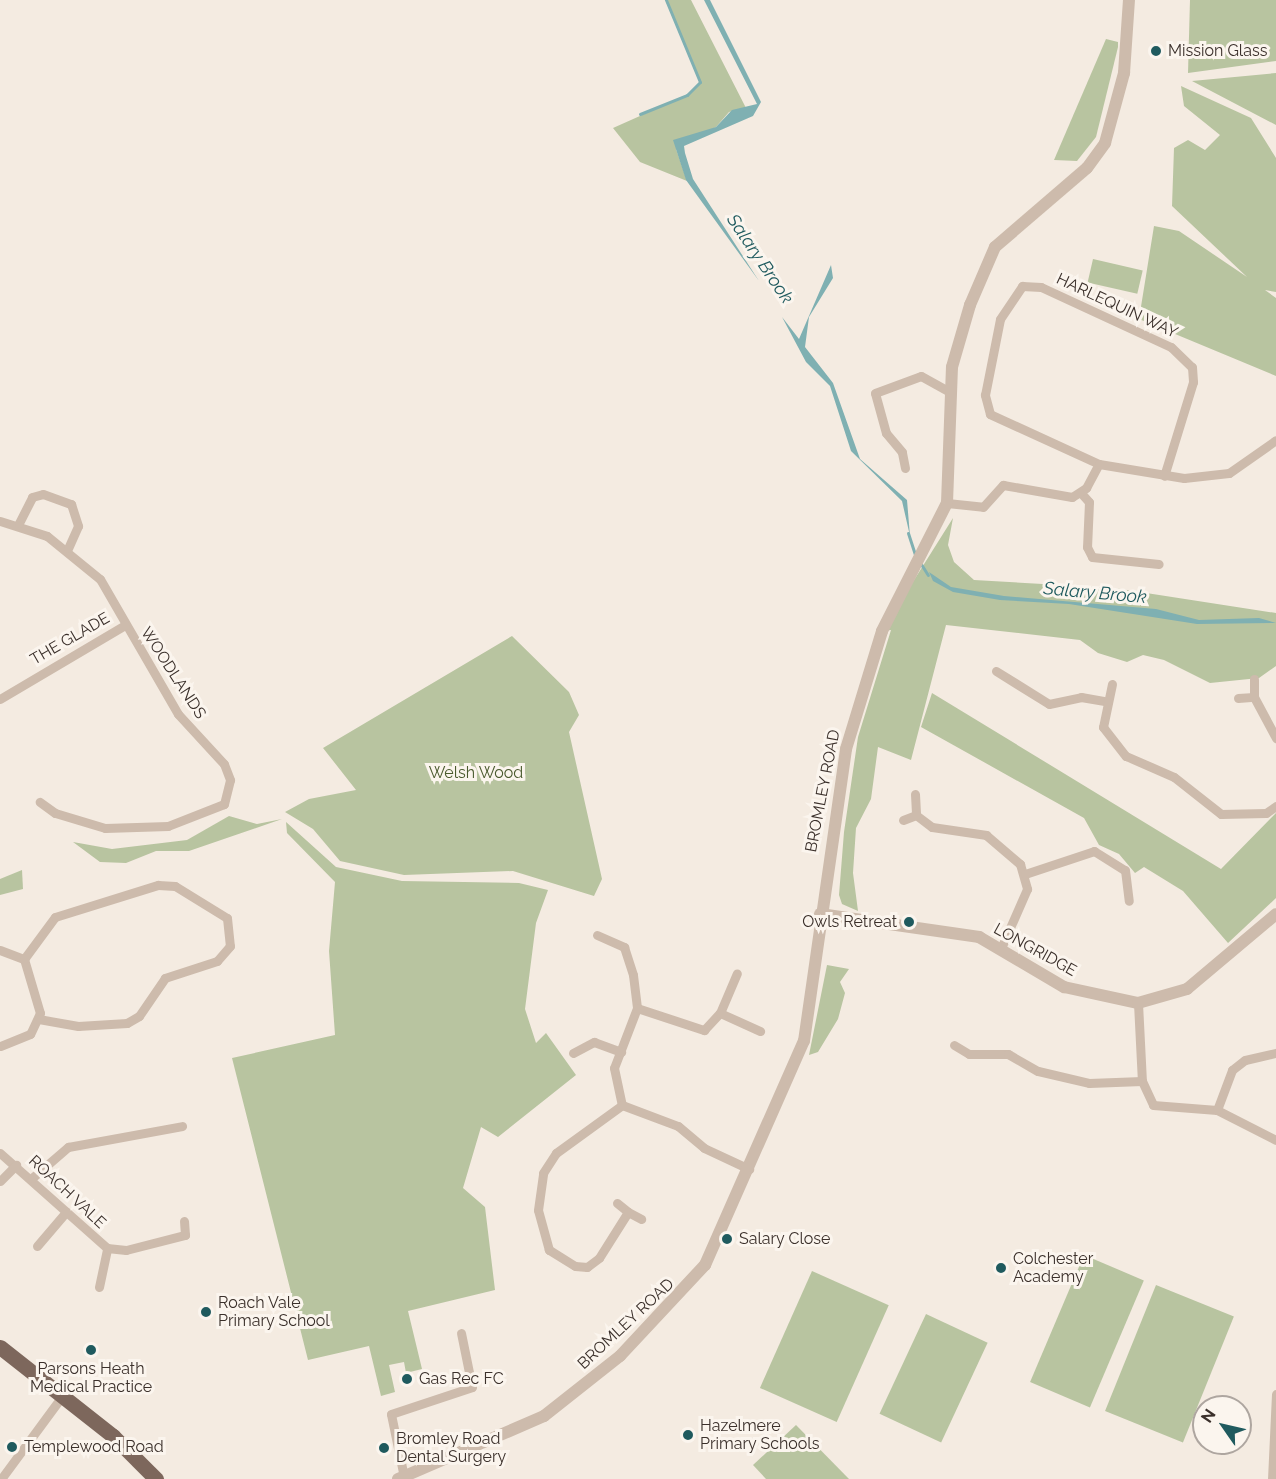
<!DOCTYPE html>
<html>
<head>
<meta charset="utf-8">
<style>
	body { margin:0 }
	#map { position:relative; width:1276px; height:1479px; overflow:hidden; background:#f4ebe1; font-family:Raleway,sans-serif }
	div>[style] { position:absolute }
	[style*='--x'] { left:calc(var(--x)*1px); top:calc(var(--y)*1px); width:calc(var(--w)*1px); rotate:calc(var(--a)*1deg) }
	.green>* { inset:0; background:#b8c4a0; transform-origin:0 0 }
	.water>* { inset:0; background:#7fb0b2 }
	.stream>* { height:3px; margin:-1.5px; padding:0 1.5px; transform-origin:1.5px; border-radius:1.5px; background:#7fb0b2 }
	.minor>* { height:9px; margin:-4.5px; padding:0 4.5px; transform-origin:4.5px; border-radius:4.5px; background:#cdbbac }
	.tertiary>* { height:12px; margin:-6px; padding:0 6px; transform-origin:6px; border-radius:6px; background:#cdbbac }
	.primary>* { height:15px; margin:-7.5px; padding:0 7.5px; transform-origin:7.5px; border-radius:7.5px; background:#7d675c }
	.dots>* { width:16px; height:16px; translate:-50% -50%; box-sizing:border-box; border:3px solid #fbf5ee; border-radius:50% }
	span { translate:-50% -50%; white-space:nowrap; text-align:center; line-height:1.15; -webkit-text-stroke:6px #fbf5ee; paint-order:stroke }
	.poi-label { font-size:16px; color:#3b302b }
	.left { translate:0 -50%; text-align:left }
	.right { translate:-100% -50%; text-align:right }
	.street-label { font-size:16px; color:#3b302b }
	.park-label { font-size:16px; color:#4a5a2e }
	.water-label { font-size:18px; color:#1f5a5e; font-style:italic }
	.north { position:absolute; left:1192px; top:1395px; width:60px; height:60px; box-sizing:border-box; background:#fbf5ee; border:2px solid #aea6a0; border-radius:50%; rotate:304deg; font-size:16px; font-weight:700; line-height:24px; text-align:center; color:#3b302b }
	.north::after { content:''; display:block; margin:auto; width:21px; height:27px; background:#1f5a5e; clip-path:polygon(50% 0,100% 100%,50% 72%,0 100%) }
</style>
</head>
<body>
<div id="map">
	<div class="green">
		<div style="clip-path:polygon(666px 0,691px 0,746px 108px,729px 112px,716px 127px,676px 149px,687px 181px,640px 162px,613px 128px,687px 95px,700px 82px)"></div>
		<div style="clip-path:polygon(1190px 0,1276px 0,1276px 61px,1188px 73px)"></div>
		<div style="clip-path:polygon(1106px 39px,1118px 42px,1118px 47px,1096px 137px,1077px 161px,1054px 160px)"></div>
		<div style="clip-path:polygon(1276px 73px,1276px 125px,1192px 81px,1256px 75px)"></div>
		<div style="clip-path:polygon(1181px 86px,1251px 118px,1276px 158px,1276px 292px,1265px 290px,1276px 298px,1276px 376px,1139px 319px,1154px 226px,1179px 231px,1247px 277px,1172px 206px,1174px 148px,1188px 140px,1205px 150px,1220px 135px,1184px 106px)"></div>
		<div style="left:1093px;top:259px;width:51px;height:24px;rotate:13deg"></div>
		<div style="clip-path:polygon(953px 518px,948px 545px,954px 562px,974px 580px,1114px 588px,1276px 613px,1276px 666px,1259px 678px,1210px 683px,1164px 660px,1143px 655px,1127px 662px,1098px 653px,1080px 640px,946px 625px,911px 760px,878px 747px,871px 799px,856px 828px,853px 873px,858px 911px,842px 904px,839px 895px,844px 832px,858px 737px,891px 630px,882px 631px)"></div>
		<div style="clip-path:polygon(512px 636px,569px 692px,579px 715px,569px 732px,602px 879px,594px 896px,513px 871px,404px 875px,340px 861px,313px 829px,285px 812px,309px 799px,356px 790px,323px 748px)"></div>
		<div style="clip-path:polygon(932px 693px,1221px 869px,1276px 813px,1276px 898px,1228px 943px,1183px 891px,1144px 867px,1135px 873px,1119px 854px,1099px 845px,1084px 818px,921px 727px)"></div>
		<div style="clip-path:polygon(229px 816px,257px 824px,282px 819px,189px 851px,156px 851px,126px 863px,100px 862px,73px 842px,112px 849px,187px 840px)"></div>
		<div style="clip-path:polygon(286px 822px,336px 867px,402px 881px,519px 883px,548px 890px,536px 923px,525px 1009px,536px 1043px,546px 1033px,576px 1075px,498px 1137px,481px 1127px,463px 1188px,485px 1207px,495px 1290px,408px 1311px,422px 1369px,406px 1373px,404px 1362px,389px 1365px,395px 1392px,381px 1396px,369px 1346px,308px 1360px,232px 1058px,335px 1035px,329px 951px,335px 882px,287px 833px)"></div>
		<div style="clip-path:polygon(22px 870px,23px 889px,0 895px,0 879px)"></div>
		<div style="clip-path:polygon(827px 965px,849px 969px,840px 982px,845px 993px,838px 1019px,818px 1052px,809px 1055px)"></div>
		<div style="left:1084px;top:1255px;width:65px;height:138px;rotate:23deg"></div>
		<div style="left:812px;top:1271px;width:84px;height:128px;rotate:24deg"></div>
		<div style="left:1156px;top:1285px;width:84px;height:136px;rotate:22deg"></div>
		<div style="left:926px;top:1314px;width:68px;height:110px;rotate:25deg"></div>
		<div style="clip-path:polygon(796px 1425px,849px 1479px,766px 1479px,753px 1465px)"></div>
	</div>
	<div class="water">
		<div style="clip-path:polygon(704px 0,710px 0,761px 102px,753px 116px,684px 146px,685px 153px,693px 179px,759px 281px,686px 180px,673px 140px,716px 127px,732px 110px,757px 104px)"></div>
		<div style="clip-path:polygon(831px 265px,833px 278px,809px 317px,805px 347px,833px 383px,860px 459px,907px 500px,910px 536px,902px 501px,851px 451px,830px 386px,806px 362px,782px 317px,799px 339px)"></div>
		<div style="clip-path:polygon(929px 572px,951px 587px,1004px 596px,1156px 609px,1199px 620px,1259px 618px,1276px 623px,1197px 624px,1069px 604px,1000px 600px,953px 592px,933px 581px)"></div>
	</div>
	<div class="stream">
		<div style="--x:722;--y:31;--w:21;--a:61"></div>
		<div style="--x:640;--y:114;--w:51;--a:-22"></div>
		<div style="--x:687;--y:95;--w:18;--a:-45"></div>
		<div style="--x:700;--y:82;--w:89;--a:-112.5"></div>
		<div style="--x:908;--y:533;--w:26;--a:72"></div>
		<div style="--x:921;--y:564;--w:13;--a:58"></div>
	</div>
	<div class="minor">
		<div style="--x:1099;--y:464;--w:120;--a:-155.4"></div>
		<div style="--x:990;--y:414;--w:20;--a:-105"></div>
		<div style="--x:985;--y:395;--w:77;--a:-78.8"></div>
		<div style="--x:1000;--y:319;--w:40;--a:-56"></div>
		<div style="--x:1022;--y:286;--w:19;--a:3"></div>
		<div style="--x:1041;--y:287;--w:143;--a:24.8"></div>
		<div style="--x:1171;--y:347;--w:29;--a:44"></div>
		<div style="--x:1192;--y:367;--w:15;--a:86"></div>
		<div style="--x:1193;--y:382;--w:98;--a:107.1"></div>
		<div style="--x:905;--y:468;--w:16;--a:-101"></div>
		<div style="--x:902;--y:452;--w:25;--a:-130"></div>
		<div style="--x:886;--y:433;--w:41;--a:-105.4"></div>
		<div style="--x:875;--y:393;--w:49;--a:-20.3"></div>
		<div style="--x:921;--y:376;--w:33;--a:29"></div>
		<div style="--x:1081;--y:493;--w:12;--a:48"></div>
		<div style="--x:1089;--y:502;--w:45;--a:92.5"></div>
		<div style="--x:1087;--y:547;--w:11;--a:63"></div>
		<div style="--x:1092;--y:557;--w:67;--a:6"></div>
		<div style="--x:947;--y:503;--w:36;--a:6"></div>
		<div style="--x:983;--y:507;--w:30;--a:-48"></div>
		<div style="--x:1003;--y:485;--w:70;--a:9.9"></div>
		<div style="--x:1072;--y:497;--w:17;--a:-33"></div>
		<div style="--x:1086;--y:488;--w:27;--a:-62"></div>
		<div style="--x:1099;--y:464;--w:86;--a:9.4"></div>
		<div style="--x:1184;--y:478;--w:45;--a:-6.3"></div>
		<div style="--x:1229;--y:473;--w:57;--a:-35.1"></div>
		<div style="--x:0;--y:521;--w:49;--a:17.7"></div>
		<div style="--x:47;--y:536;--w:68;--a:39.1"></div>
		<div style="--x:100;--y:579;--w:156;--a:60"></div>
		<div style="--x:178;--y:714;--w:68;--a:47.4"></div>
		<div style="--x:224;--y:764;--w:17;--a:69"></div>
		<div style="--x:230;--y:780;--w:25;--a:104"></div>
		<div style="--x:224;--y:804;--w:60;--a:158.6"></div>
		<div style="--x:168;--y:826;--w:63;--a:178.2"></div>
		<div style="--x:105;--y:828;--w:52;--a:-163.3"></div>
		<div style="--x:55;--y:813;--w:19;--a:-144"></div>
		<div style="--x:19;--y:523;--w:29;--a:-63"></div>
		<div style="--x:32;--y:497;--w:11;--a:-15"></div>
		<div style="--x:43;--y:494;--w:30;--a:20"></div>
		<div style="--x:71;--y:504;--w:23;--a:72"></div>
		<div style="--x:78;--y:526;--w:24;--a:114"></div>
		<div style="--x:996;--y:671;--w:62;--a:31.9"></div>
		<div style="--x:1049;--y:704;--w:33;--a:-12"></div>
		<div style="--x:1081;--y:697;--w:27;--a:10"></div>
		<div style="--x:1112;--y:684;--w:44;--a:101.8"></div>
		<div style="--x:1103;--y:727;--w:37;--a:52"></div>
		<div style="--x:1126;--y:756;--w:52;--a:23.6"></div>
		<div style="--x:1174;--y:777;--w:60;--a:38.2"></div>
		<div style="--x:1221;--y:814;--w:45;--a:-1.3"></div>
		<div style="--x:1266;--y:813;--w:12;--a:-35"></div>
		<div style="--x:1254;--y:697;--w:47;--a:61.8"></div>
		<div style="--x:1238;--y:698;--w:16;--a:-4"></div>
		<div style="--x:1254;--y:697;--w:18;--a:-90"></div>
		<div style="--x:0;--y:699;--w:145;--a:-30.6"></div>
		<div style="--x:915;--y:794;--w:21;--a:87"></div>
		<div style="--x:916;--y:815;--w:20;--a:37"></div>
		<div style="--x:932;--y:827;--w:55;--a:8.4"></div>
		<div style="--x:986;--y:835;--w:45;--a:40.5"></div>
		<div style="--x:1020;--y:864;--w:26;--a:74"></div>
		<div style="--x:1027;--y:889;--w:62;--a:113.7"></div>
		<div style="--x:903;--y:820;--w:14;--a:-21"></div>
		<div style="--x:1025;--y:874;--w:73;--a:-18.4"></div>
		<div style="--x:1094;--y:851;--w:36;--a:32"></div>
		<div style="--x:1125;--y:870;--w:31;--a:83"></div>
		<div style="--x:597;--y:935;--w:30;--a:24"></div>
		<div style="--x:624;--y:947;--w:29;--a:72"></div>
		<div style="--x:633;--y:975;--w:33;--a:83"></div>
		<div style="--x:637;--y:1008;--w:64;--a:111"></div>
		<div style="--x:614;--y:1068;--w:38;--a:78"></div>
		<div style="--x:0;--y:950;--w:26;--a:21"></div>
		<div style="--x:24;--y:959;--w:56;--a:73.5"></div>
		<div style="--x:40;--y:1013;--w:23;--a:115"></div>
		<div style="--x:30;--y:1034;--w:32;--a:158"></div>
		<div style="--x:24;--y:959;--w:52;--a:-53.6"></div>
		<div style="--x:55;--y:917;--w:108;--a:-17.3"></div>
		<div style="--x:158;--y:885;--w:17;--a:3"></div>
		<div style="--x:175;--y:886;--w:61;--a:31.6"></div>
		<div style="--x:227;--y:918;--w:28;--a:84"></div>
		<div style="--x:230;--y:946;--w:20;--a:131"></div>
		<div style="--x:217;--y:961;--w:55;--a:161.9"></div>
		<div style="--x:165;--y:978;--w:46;--a:124.4"></div>
		<div style="--x:139;--y:1016;--w:14;--a:150"></div>
		<div style="--x:127;--y:1023;--w:49;--a:176.5"></div>
		<div style="--x:78;--y:1026;--w:40;--a:-170"></div>
		<div style="--x:1138;--y:1003;--w:78;--a:87.1"></div>
		<div style="--x:1142;--y:1081;--w:26;--a:65"></div>
		<div style="--x:1153;--y:1105;--w:64;--a:4.5"></div>
		<div style="--x:1217;--y:1110;--w:66;--a:27"></div>
		<div style="--x:637;--y:1008;--w:71;--a:18.2"></div>
		<div style="--x:704;--y:1030;--w:23;--a:-47"></div>
		<div style="--x:720;--y:1013;--w:43;--a:-67"></div>
		<div style="--x:720;--y:1013;--w:44;--a:24.2"></div>
		<div style="--x:954;--y:1045;--w:17;--a:31"></div>
		<div style="--x:969;--y:1054;--w:39;--a:0"></div>
		<div style="--x:1008;--y:1054;--w:34;--a:30"></div>
		<div style="--x:1038;--y:1071;--w:52;--a:13.2"></div>
		<div style="--x:1089;--y:1083;--w:53;--a:-2.2"></div>
		<div style="--x:573;--y:1053;--w:24;--a:-28"></div>
		<div style="--x:594;--y:1042;--w:29;--a:20"></div>
		<div style="--x:1217;--y:1110;--w:43;--a:-69.4"></div>
		<div style="--x:1232;--y:1070;--w:16;--a:-38"></div>
		<div style="--x:1245;--y:1060;--w:32;--a:-13"></div>
		<div style="--x:0;--y:1153;--w:143;--a:41.6"></div>
		<div style="--x:107;--y:1248;--w:19;--a:6"></div>
		<div style="--x:126;--y:1250;--w:61;--a:-14.3"></div>
		<div style="--x:185;--y:1235;--w:14;--a:-94"></div>
		<div style="--x:32;--y:1178;--w:48;--a:-40.7"></div>
		<div style="--x:68;--y:1147;--w:116;--a:-10.4"></div>
		<div style="--x:0;--y:1181;--w:23;--a:-45"></div>
		<div style="--x:617;--y:1203;--w:14;--a:39"></div>
		<div style="--x:628;--y:1212;--w:54;--a:122.2"></div>
		<div style="--x:599;--y:1258;--w:15;--a:143"></div>
		<div style="--x:587;--y:1267;--w:12;--a:-175"></div>
		<div style="--x:575;--y:1266;--w:31;--a:-148"></div>
		<div style="--x:549;--y:1250;--w:41;--a:-105.4"></div>
		<div style="--x:538;--y:1210;--w:37;--a:-82"></div>
		<div style="--x:543;--y:1173;--w:24;--a:-57"></div>
		<div style="--x:556;--y:1153;--w:82;--a:-36"></div>
		<div style="--x:622;--y:1105;--w:60;--a:20.6"></div>
		<div style="--x:678;--y:1126;--w:34;--a:40"></div>
		<div style="--x:704;--y:1148;--w:50;--a:25"></div>
		<div style="--x:628;--y:1212;--w:15;--a:28"></div>
		<div style="--x:37;--y:1246;--w:45;--a:-49.5"></div>
		<div style="--x:99;--y:1287;--w:40;--a:-78"></div>
		<div style="--x:404;--y:1477;--w:64;--a:-101.7"></div>
		<div style="--x:391;--y:1414;--w:85;--a:-18.4"></div>
		<div style="--x:472;--y:1387;--w:55;--a:-101.5"></div>
		<div style="--x:1;--y:1479;--w:104;--a:-53.6"></div>
		<div style="--x:1272;--y:1479;--w:85;--a:-87.3"></div>
	</div>
	<div class="tertiary">
		<div style="--x:820;--y:914;--w:161;--a:8.2"></div>
		<div style="--x:979;--y:937;--w:99;--a:30.5"></div>
		<div style="--x:1064;--y:987;--w:76;--a:12.2"></div>
		<div style="--x:1138;--y:1003;--w:51;--a:-15.9"></div>
		<div style="--x:1187;--y:989;--w:116;--a:-40.1"></div>
		<div style="--x:398;--y:1479;--w:159;--a:-23.3"></div>
		<div style="--x:544;--y:1416;--w:97;--a:-38.3"></div>
		<div style="--x:620;--y:1356;--w:125;--a:-47"></div>
		<div style="--x:705;--y:1265;--w:245;--a:-66.2"></div>
		<div style="--x:804;--y:1041;--w:295;--a:-81.8"></div>
		<div style="--x:846;--y:749;--w:123;--a:-73"></div>
		<div style="--x:882;--y:631;--w:144;--a:-63.1"></div>
		<div style="--x:947;--y:503;--w:136;--a:-87.9"></div>
		<div style="--x:952;--y:367;--w:65;--a:-73.8"></div>
		<div style="--x:970;--y:305;--w:63;--a:-66.7"></div>
		<div style="--x:995;--y:247;--w:121;--a:-40.7"></div>
		<div style="--x:1087;--y:168;--w:31;--a:-54"></div>
		<div style="--x:1105;--y:143;--w:73;--a:-74.8"></div>
		<div style="--x:1124;--y:73;--w:73;--a:-86.1"></div>
	</div>
	<div class="primary">
		<div style="--x:0;--y:1347;--w:144;--a:38.2"></div>
		<div style="--x:113;--y:1436;--w:61;--a:45"></div>
	</div>
	<div class="dots">
		<div style="left:1156px;top:51px;background:#1f5a5e"></div>
		<div style="left:909px;top:922px;background:#1f5a5e"></div>
		<div style="left:727px;top:1239px;background:#1f5a5e"></div>
		<div style="left:1001px;top:1268px;background:#1f5a5e"></div>
		<div style="left:206px;top:1312px;background:#1f5a5e"></div>
		<div style="left:91px;top:1350px;background:#1f5a5e"></div>
		<div style="left:407px;top:1379px;background:#1f5a5e"></div>
		<div style="left:688px;top:1435px;background:#1f5a5e"></div>
		<div style="left:12px;top:1447px;background:#1f5a5e"></div>
		<div style="left:384px;top:1448px;background:#1f5a5e"></div>
	</div>
	<div class="poi-label">
		<span class="left" style="left:1168px;top:51px">Mission Glass</span>
		<span class="right" style="left:897px;top:922px">Owls Retreat</span>
		<span class="left" style="left:739px;top:1239px">Salary Close</span>
		<span class="left" style="left:1013px;top:1268px">Colchester<br>Academy</span>
		<span class="left" style="left:218px;top:1312px">Roach Vale<br>Primary School</span>
		<span style="left:91px;top:1378px">Parsons Heath<br>Medical Practice</span>
		<span class="left" style="left:419px;top:1379px">Gas Rec FC</span>
		<span class="left" style="left:700px;top:1435px">Hazelmere<br>Primary Schools</span>
		<span class="left" style="left:396px;top:1448px">Bromley Road<br>Dental Surgery</span>
		<span class="left" style="left:24px;top:1447px">Templewood Road</span>
	</div>
	<div class="street-label">
		<span style="left:1117px;top:306px;rotate:25deg">HARLEQUIN WAY</span>
		<span style="left:70px;top:639px;rotate:-30deg">THE GLADE</span>
		<span style="left:173px;top:673px;rotate:57deg">WOODLANDS</span>
		<span style="left:823px;top:791px;rotate:-79deg">BROMLEY ROAD</span>
		<span style="left:1035px;top:950px;rotate:29deg">LONGRIDGE</span>
		<span style="left:67px;top:1192px;rotate:43deg">ROACH VALE</span>
		<span style="left:626px;top:1324px;rotate:-43deg">BROMLEY ROAD</span>
	</div>
	<div class="park-label">
		<span style="left:476px;top:773px">Welsh Wood</span>
	</div>
	<div class="water-label">
		<span style="left:760px;top:259px;rotate:56deg">Salary Brook</span>
		<span style="left:1095px;top:593px;rotate:5deg">Salary Brook</span>
	</div>
	<div class="north">N</div>
</div>
</body>
</html>
